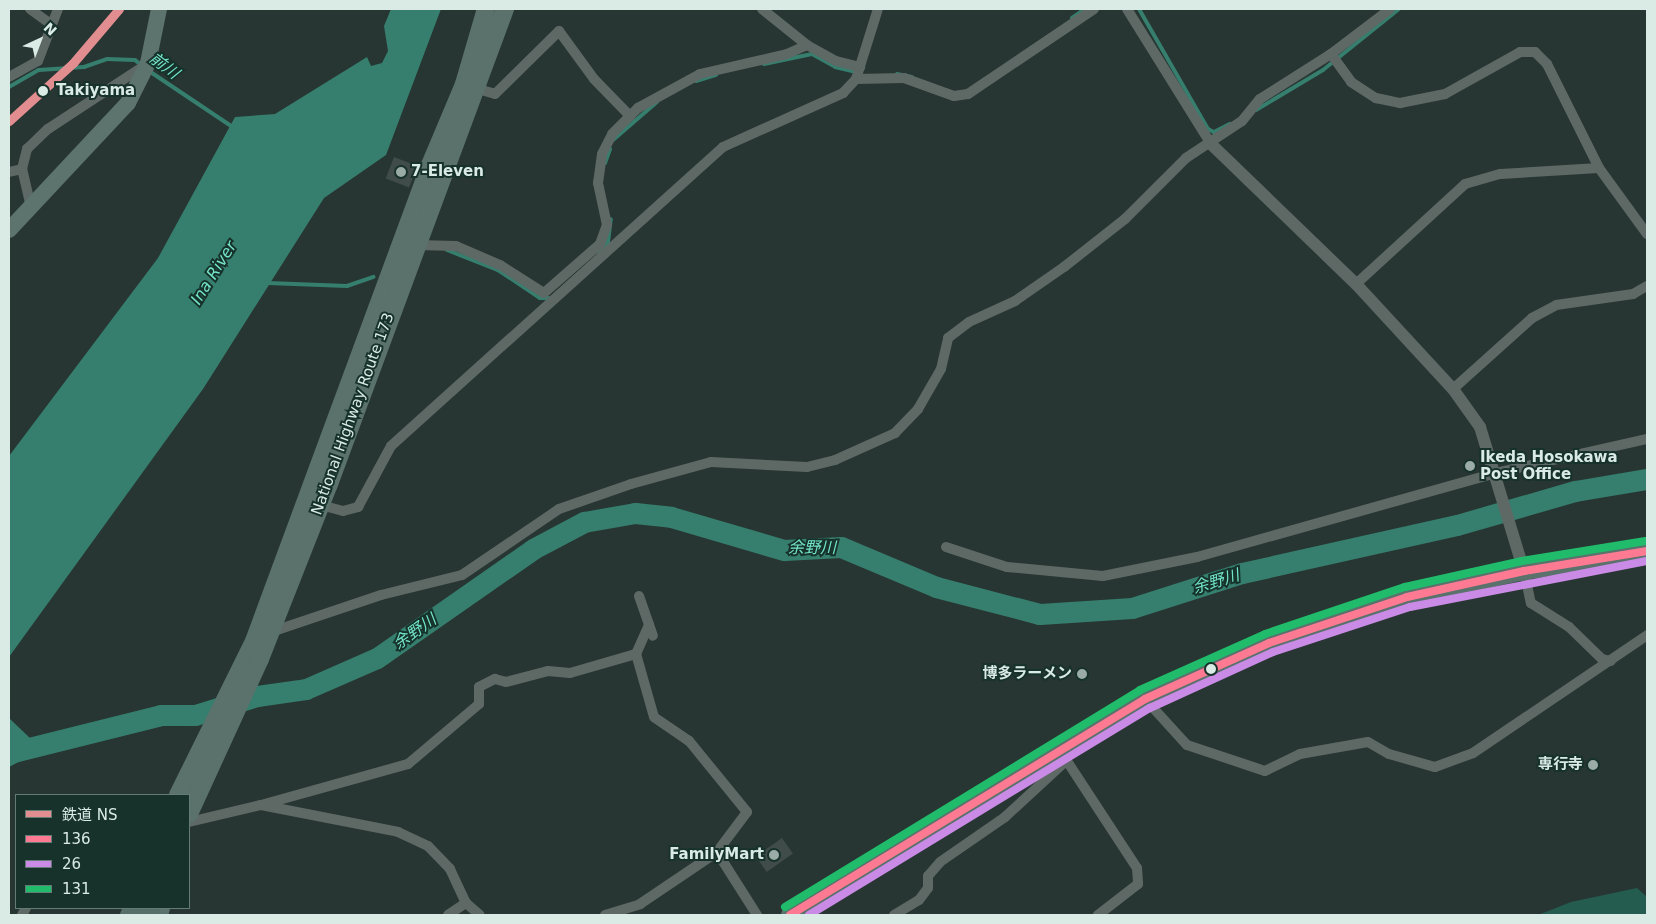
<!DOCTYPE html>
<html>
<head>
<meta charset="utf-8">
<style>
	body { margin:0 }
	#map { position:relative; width:1656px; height:924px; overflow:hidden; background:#273632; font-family:"DejaVu Sans","Noto Sans JP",sans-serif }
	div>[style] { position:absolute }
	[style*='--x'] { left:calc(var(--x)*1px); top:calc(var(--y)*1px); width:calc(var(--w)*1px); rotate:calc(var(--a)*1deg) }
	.green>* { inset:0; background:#245d50 }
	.water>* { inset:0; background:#367e6d }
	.stream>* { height:4px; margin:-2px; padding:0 2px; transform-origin:2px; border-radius:2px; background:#367e6d }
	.river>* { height:21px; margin:-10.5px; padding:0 10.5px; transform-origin:10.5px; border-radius:10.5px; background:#367e6d }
	.building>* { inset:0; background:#404c49; transform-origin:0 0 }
	.minor>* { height:10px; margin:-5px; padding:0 5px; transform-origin:5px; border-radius:5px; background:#5e6966 }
	.tertiary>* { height:12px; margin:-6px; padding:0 6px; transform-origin:6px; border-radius:6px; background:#5e6966 }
	.primary>* { height:16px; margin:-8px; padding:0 8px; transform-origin:8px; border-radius:8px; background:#5d736e }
	.trunk>* { height:18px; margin:-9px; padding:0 9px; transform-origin:9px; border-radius:9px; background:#5a716c }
	.motorway>* { height:19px; margin:-9.5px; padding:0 9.5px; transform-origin:9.5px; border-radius:9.5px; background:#566f69 }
	.bus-1>* { height:8px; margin:-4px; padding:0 4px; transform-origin:4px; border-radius:4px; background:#fe7a93 }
	.bus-2>* { height:8px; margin:-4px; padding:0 4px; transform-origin:4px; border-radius:4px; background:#ca8be6 }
	.bus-3>* { height:8px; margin:-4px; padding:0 4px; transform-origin:4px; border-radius:4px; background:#20bc6c }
	.rail-1>* { height:9px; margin:-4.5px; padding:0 4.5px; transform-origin:4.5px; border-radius:4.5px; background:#e28e90 }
	.dots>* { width:14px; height:14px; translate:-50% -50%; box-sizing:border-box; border:2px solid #16322b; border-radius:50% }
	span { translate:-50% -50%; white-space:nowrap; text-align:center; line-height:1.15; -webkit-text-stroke:4px #16322b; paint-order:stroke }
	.stop-label { font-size:15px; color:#daeae5; font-weight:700 }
	.left { translate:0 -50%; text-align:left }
	.poi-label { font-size:15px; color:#daeae5; font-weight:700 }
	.right { translate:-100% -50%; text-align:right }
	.street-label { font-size:15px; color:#daeae5 }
	.water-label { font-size:16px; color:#73e4c9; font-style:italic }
	.frame { position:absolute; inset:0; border:10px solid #daeae5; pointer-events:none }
	.legend { position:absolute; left:15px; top:794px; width:175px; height:115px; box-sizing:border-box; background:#16322b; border:1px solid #647c75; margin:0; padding:6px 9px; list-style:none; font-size:15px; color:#daeae5 }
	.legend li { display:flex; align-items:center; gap:10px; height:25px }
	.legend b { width:25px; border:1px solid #647c75 }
	.north { position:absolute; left:15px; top:15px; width:50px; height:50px; -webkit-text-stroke:4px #16322b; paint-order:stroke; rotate:43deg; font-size:14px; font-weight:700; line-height:20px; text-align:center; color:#daeae5 }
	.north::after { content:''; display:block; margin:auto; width:18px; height:22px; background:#daeae5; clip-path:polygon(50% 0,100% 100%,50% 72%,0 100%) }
</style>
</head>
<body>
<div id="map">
	<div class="green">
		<div style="clip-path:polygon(1637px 888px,1647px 897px,1647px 915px,1538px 915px,1571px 902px)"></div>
	</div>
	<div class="water">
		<div style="clip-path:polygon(391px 9px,441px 9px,386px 155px,324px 198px,203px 389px,9px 657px,9px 456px,158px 258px,235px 117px,275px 114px,367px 57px,371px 66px,382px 63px,388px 51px,384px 26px)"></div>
		<div style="clip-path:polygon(9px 718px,31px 739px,32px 755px,9px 767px)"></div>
	</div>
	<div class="stream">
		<div style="--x:1139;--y:9;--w:138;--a:60.1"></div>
		<div style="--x:1208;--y:129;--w:7;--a:27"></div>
		<div style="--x:1214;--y:132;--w:18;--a:-27"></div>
		<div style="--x:1072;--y:18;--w:16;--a:-35"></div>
		<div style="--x:764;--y:64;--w:49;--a:-11.8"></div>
		<div style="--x:812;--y:54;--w:26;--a:29"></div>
		<div style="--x:835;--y:67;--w:22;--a:13"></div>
		<div style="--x:149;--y:71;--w:102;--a:33.8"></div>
		<div style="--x:897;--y:74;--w:15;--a:11"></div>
		<div style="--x:696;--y:81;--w:21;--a:-17"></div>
		<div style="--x:9;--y:87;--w:34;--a:-30"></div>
		<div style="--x:39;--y:70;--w:45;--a:-3.8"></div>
		<div style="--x:84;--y:67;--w:24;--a:-19"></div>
		<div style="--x:107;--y:59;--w:28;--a:2"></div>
		<div style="--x:135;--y:60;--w:8;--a:40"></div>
		<div style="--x:1256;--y:110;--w:78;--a:-30.8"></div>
		<div style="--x:1323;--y:70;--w:97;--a:-38.8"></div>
		<div style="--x:613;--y:140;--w:58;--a:-40.8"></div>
		<div style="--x:605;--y:163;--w:15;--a:-70"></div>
		<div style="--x:447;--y:250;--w:55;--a:21.4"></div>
		<div style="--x:498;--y:270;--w:50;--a:33.7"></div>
		<div style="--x:540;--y:298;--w:9;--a:0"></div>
		<div style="--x:599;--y:253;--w:14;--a:-51"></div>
		<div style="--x:608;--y:242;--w:23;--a:-83"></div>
		<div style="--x:268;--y:283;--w:79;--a:2.2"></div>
		<div style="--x:347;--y:286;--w:28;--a:-19"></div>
	</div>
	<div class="river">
		<div style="--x:9;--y:753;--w:157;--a:-14"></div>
		<div style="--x:161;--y:715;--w:34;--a:0"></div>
		<div style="--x:195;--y:715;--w:65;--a:-17"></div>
		<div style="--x:257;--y:696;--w:49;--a:-8.1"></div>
		<div style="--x:306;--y:689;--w:77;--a:-23.6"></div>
		<div style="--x:377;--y:658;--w:190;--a:-34.9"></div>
		<div style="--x:533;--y:549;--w:58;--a:-27.9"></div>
		<div style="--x:584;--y:522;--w:52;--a:-10"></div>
		<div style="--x:635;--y:513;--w:36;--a:6"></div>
		<div style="--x:671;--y:517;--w:118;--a:16.3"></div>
		<div style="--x:784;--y:550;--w:57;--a:-3"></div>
		<div style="--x:841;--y:547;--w:103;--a:22.8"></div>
		<div style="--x:936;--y:587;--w:107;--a:14.6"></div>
		<div style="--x:1040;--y:614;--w:92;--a:-3.7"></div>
		<div style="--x:1132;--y:608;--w:115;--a:-17.7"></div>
		<div style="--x:1242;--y:573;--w:220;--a:-12.6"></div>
		<div style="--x:1457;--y:525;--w:123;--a:-16.1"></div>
		<div style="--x:1575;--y:491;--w:73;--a:-9.5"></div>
	</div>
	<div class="building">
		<div style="left:394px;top:157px;width:25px;height:23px;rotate:21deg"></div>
		<div style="left:782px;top:838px;width:19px;height:32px;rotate:55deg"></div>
	</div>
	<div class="minor">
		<div style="--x:30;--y:9;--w:26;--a:36"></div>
		<div style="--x:762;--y:9;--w:58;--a:38.7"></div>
		<div style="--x:807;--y:45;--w:33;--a:29"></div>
		<div style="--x:836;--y:61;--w:25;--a:14"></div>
		<div style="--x:1127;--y:9;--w:159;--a:58.1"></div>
		<div style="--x:1331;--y:54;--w:34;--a:54"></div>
		<div style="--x:1351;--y:82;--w:30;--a:33"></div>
		<div style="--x:1376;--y:98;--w:25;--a:12"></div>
		<div style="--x:1400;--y:103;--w:46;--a:-11.3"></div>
		<div style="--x:1445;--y:94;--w:86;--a:-29.2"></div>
		<div style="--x:1520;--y:52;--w:15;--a:0"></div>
		<div style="--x:1535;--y:52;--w:17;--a:45"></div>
		<div style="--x:1547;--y:64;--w:116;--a:63.4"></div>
		<div style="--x:1599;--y:168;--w:82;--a:54"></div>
		<div style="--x:9;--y:77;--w:33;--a:-29"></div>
		<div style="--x:38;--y:61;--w:56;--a:-69"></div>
		<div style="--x:856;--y:79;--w:48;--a:-1.2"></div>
		<div style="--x:904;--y:78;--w:53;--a:19.8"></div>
		<div style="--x:954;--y:96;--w:14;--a:-8"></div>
		<div style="--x:968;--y:94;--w:152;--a:-34"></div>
		<div style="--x:471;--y:87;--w:25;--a:16"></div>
		<div style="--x:495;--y:94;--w:90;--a:-44.5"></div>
		<div style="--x:559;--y:31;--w:59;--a:53.9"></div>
		<div style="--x:594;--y:79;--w:52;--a:45.8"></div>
		<div style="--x:9;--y:172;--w:13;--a:-13"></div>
		<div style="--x:30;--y:203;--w:35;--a:-103"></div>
		<div style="--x:22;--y:169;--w:21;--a:-76"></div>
		<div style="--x:27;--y:149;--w:29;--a:-44"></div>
		<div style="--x:48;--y:129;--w:115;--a:-33.3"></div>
		<div style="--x:416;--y:245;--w:40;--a:1.4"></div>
		<div style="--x:456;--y:246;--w:48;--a:23.4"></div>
		<div style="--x:500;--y:265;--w:52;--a:32.5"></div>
		<div style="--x:544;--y:293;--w:74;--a:-41.2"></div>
		<div style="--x:600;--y:244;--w:20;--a:-70"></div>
		<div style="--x:607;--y:225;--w:43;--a:-102.1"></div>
		<div style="--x:598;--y:183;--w:29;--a:-82"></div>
		<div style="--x:602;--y:154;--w:22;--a:-63"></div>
		<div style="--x:612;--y:134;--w:37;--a:-45"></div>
		<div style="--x:638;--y:108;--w:71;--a:-28.7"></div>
		<div style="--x:700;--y:74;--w:89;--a:-12.9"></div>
		<div style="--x:787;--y:54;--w:22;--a:-24"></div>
		<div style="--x:1356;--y:284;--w:148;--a:-42.5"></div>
		<div style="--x:1465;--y:184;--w:37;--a:-16"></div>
		<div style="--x:1501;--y:174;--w:98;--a:-3.5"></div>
		<div style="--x:1453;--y:389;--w:106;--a:-41.9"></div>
		<div style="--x:1532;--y:318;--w:27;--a:-28"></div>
		<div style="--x:1556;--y:305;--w:78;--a:-8.1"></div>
		<div style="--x:1633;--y:294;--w:16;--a:-30"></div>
		<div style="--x:317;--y:504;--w:27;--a:15"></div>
		<div style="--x:343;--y:511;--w:16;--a:-15"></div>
		<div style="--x:358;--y:507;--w:69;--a:-61.6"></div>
		<div style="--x:391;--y:446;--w:447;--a:-42"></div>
		<div style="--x:723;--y:147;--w:132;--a:-24.2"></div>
		<div style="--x:843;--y:93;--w:19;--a:-47"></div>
		<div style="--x:856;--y:79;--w:73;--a:-72.6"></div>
		<div style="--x:946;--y:547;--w:64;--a:18.2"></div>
		<div style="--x:1007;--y:567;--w:96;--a:5.4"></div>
		<div style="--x:1103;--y:576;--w:96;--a:-11.4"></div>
		<div style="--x:1197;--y:557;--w:311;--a:-15.7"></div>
		<div style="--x:1496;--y:473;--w:155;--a:-12.7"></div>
		<div style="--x:1524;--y:571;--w:33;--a:78"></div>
		<div style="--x:1531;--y:603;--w:45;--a:32.3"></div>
		<div style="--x:1569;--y:627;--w:46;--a:44.1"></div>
		<div style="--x:1602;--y:659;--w:9;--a:13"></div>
		<div style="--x:639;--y:596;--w:42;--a:70.7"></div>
		<div style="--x:271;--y:632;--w:116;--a:-18.6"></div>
		<div style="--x:381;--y:595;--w:83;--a:-13.9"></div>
		<div style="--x:462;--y:575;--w:117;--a:-34.2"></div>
		<div style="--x:559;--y:509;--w:76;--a:-19.1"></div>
		<div style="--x:631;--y:484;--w:83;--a:-15.4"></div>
		<div style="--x:711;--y:462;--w:96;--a:3"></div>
		<div style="--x:807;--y:467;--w:29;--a:-14"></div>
		<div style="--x:835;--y:460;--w:66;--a:-24.2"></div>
		<div style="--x:895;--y:433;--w:33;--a:-46"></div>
		<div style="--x:918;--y:409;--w:46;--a:-60.1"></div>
		<div style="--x:941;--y:369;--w:32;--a:-77"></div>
		<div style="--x:948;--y:338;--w:26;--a:-37"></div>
		<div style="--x:969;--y:322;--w:51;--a:-24.5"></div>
		<div style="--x:1015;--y:301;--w:60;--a:-34.8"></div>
		<div style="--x:1064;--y:267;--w:78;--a:-38.2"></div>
		<div style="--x:1125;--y:219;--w:86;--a:-45"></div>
		<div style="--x:1186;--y:158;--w:67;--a:-33.5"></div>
		<div style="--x:1242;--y:121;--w:28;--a:-51"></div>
		<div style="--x:1260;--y:99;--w:84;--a:-32.4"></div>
		<div style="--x:1331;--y:54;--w:74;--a:-37.3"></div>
		<div style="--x:1145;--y:699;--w:62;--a:47.6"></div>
		<div style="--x:1187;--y:745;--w:82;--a:18.4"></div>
		<div style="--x:1265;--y:771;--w:39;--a:-26"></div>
		<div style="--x:1300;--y:754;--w:69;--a:-10"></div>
		<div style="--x:1368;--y:742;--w:24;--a:30"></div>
		<div style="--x:1389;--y:754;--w:48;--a:15.8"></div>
		<div style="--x:1435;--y:767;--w:40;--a:-20.2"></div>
		<div style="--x:1473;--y:753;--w:210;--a:-34.1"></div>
		<div style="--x:1063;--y:755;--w:135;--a:56.8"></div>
		<div style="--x:1137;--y:868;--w:16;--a:86"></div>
		<div style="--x:1138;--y:884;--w:51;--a:142.2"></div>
		<div style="--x:261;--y:805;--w:153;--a:-15.6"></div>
		<div style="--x:408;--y:764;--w:93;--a:-40.2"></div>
		<div style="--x:479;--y:704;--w:17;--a:-90"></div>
		<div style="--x:479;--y:687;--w:18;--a:-27"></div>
		<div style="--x:495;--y:679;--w:11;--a:15"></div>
		<div style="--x:506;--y:682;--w:43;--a:-14.7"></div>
		<div style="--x:548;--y:671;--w:22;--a:5"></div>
		<div style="--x:570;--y:673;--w:69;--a:-16.1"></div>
		<div style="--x:189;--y:822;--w:74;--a:-13.3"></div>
		<div style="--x:261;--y:805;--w:140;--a:11.1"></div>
		<div style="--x:398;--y:832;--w:33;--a:25"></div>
		<div style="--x:428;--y:846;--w:32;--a:46"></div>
		<div style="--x:450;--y:869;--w:38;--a:65"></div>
		<div style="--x:466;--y:903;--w:18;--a:41"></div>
		<div style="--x:717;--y:852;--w:75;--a:57.6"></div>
		<div style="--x:22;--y:915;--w:8;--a:-60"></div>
		<div style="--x:448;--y:915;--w:22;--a:-34"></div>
		<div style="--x:605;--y:915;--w:37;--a:-17"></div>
		<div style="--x:640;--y:904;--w:93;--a:-34"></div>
		<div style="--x:717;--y:852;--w:50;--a:-53.1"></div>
		<div style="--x:747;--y:812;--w:92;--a:-129.2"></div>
		<div style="--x:689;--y:741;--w:42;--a:-145.6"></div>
		<div style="--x:654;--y:717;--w:66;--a:-105.9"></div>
		<div style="--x:636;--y:654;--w:32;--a:-66"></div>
		<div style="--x:894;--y:915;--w:29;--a:-31"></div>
		<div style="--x:919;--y:900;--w:15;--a:-53"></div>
		<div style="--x:928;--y:888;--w:12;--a:-90"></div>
		<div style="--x:928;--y:876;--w:18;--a:-49"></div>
		<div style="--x:940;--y:862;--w:79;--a:-34.7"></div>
		<div style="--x:1005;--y:817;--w:84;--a:-42.6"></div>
	</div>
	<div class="tertiary">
		<div style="--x:1211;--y:144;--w:202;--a:44"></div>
		<div style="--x:1356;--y:284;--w:143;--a:47.3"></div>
		<div style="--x:1453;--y:389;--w:47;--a:54.6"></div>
		<div style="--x:1480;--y:427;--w:151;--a:73"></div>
	</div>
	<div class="primary">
		<div style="--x:9;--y:230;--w:174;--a:-46.9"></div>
		<div style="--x:128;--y:103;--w:45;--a:-63.4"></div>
		<div style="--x:148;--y:63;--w:55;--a:-78.5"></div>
	</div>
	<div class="trunk">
		<div style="--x:178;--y:795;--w:172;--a:-63.7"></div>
		<div style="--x:254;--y:641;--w:507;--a:-69.71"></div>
		<div style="--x:430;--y:165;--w:88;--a:-67.2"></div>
		<div style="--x:464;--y:84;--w:78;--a:-73.7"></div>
		<div style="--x:189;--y:814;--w:170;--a:-65.4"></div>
		<div style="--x:260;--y:659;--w:188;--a:-68.5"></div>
		<div style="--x:329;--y:484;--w:507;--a:-69.67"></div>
		<div style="--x:159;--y:915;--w:7;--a:-74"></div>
		<div style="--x:790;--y:915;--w:317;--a:-31.8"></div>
		<div style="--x:1059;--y:748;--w:99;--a:-29.7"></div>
		<div style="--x:1145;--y:699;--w:136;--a:-24.3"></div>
		<div style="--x:1269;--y:643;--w:145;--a:-18.4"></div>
		<div style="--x:1407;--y:597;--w:120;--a:-12.5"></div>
		<div style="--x:1524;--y:571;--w:125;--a:-9.2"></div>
	</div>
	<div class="motorway">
		<div style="--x:129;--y:915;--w:8;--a:-67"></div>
		<div style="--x:147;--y:915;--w:8;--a:-67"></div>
	</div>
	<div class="bus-1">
		<div style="--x:790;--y:915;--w:416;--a:-31.3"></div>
		<div style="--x:1145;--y:699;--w:136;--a:-24.3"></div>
		<div style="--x:1269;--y:643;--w:145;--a:-18.4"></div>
		<div style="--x:1407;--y:597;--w:120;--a:-12.5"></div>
		<div style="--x:1524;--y:571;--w:125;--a:-9.2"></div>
	</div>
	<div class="bus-2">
		<div style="--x:809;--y:915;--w:399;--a:-31.3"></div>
		<div style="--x:1150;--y:708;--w:135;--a:-24.5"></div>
		<div style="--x:1273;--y:652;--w:144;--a:-18.2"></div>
		<div style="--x:1410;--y:607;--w:241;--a:-11"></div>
	</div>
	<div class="bus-3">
		<div style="--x:785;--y:907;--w:416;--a:-31.4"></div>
		<div style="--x:1140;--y:690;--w:137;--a:-24.1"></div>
		<div style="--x:1265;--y:634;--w:148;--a:-18.6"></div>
		<div style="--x:1405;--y:587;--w:120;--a:-12.5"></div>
		<div style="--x:1522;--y:561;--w:125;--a:-9.2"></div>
	</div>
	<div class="rail-1">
		<div style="--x:9;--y:121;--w:86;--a:-42.2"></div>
		<div style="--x:73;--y:63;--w:71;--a:-49.6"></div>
	</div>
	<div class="dots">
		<div style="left:43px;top:91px;background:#daeae5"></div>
		<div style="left:401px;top:172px;background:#9baba6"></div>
		<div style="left:1470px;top:466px;background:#9baba6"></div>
		<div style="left:1211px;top:669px;background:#daeae5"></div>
		<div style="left:1082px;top:674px;background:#9baba6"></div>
		<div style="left:1593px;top:765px;background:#9baba6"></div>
		<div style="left:774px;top:855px;background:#9baba6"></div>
	</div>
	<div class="stop-label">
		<span class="left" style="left:56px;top:91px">Takiyama</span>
	</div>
	<div class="poi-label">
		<span class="left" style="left:411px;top:172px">7-Eleven</span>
		<span class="left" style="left:1480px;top:466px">Ikeda Hosokawa<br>Post Office</span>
		<span class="right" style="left:1072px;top:674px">博多ラーメン</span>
		<span class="right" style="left:1583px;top:765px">専行寺</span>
		<span class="right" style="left:764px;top:855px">FamilyMart</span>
	</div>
	<div class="street-label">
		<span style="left:353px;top:414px;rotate:-70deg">National Highway Route 173</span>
	</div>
	<div class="water-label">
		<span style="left:164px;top:66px;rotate:37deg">前川</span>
		<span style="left:214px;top:273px;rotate:-58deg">Ina River</span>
		<span style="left:812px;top:548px">余野川</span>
		<span style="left:1216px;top:582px;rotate:-17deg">余野川</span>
		<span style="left:415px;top:632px;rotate:-35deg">余野川</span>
	</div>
	<div class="frame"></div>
	<ul class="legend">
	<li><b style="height:6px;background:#e28e90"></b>鉄道 NS</li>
	<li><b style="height:6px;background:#fe7a93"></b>136</li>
	<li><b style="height:6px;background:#ca8be6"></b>26</li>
	<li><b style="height:6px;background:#20bc6c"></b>131</li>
	</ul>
	<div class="north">N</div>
</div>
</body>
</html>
